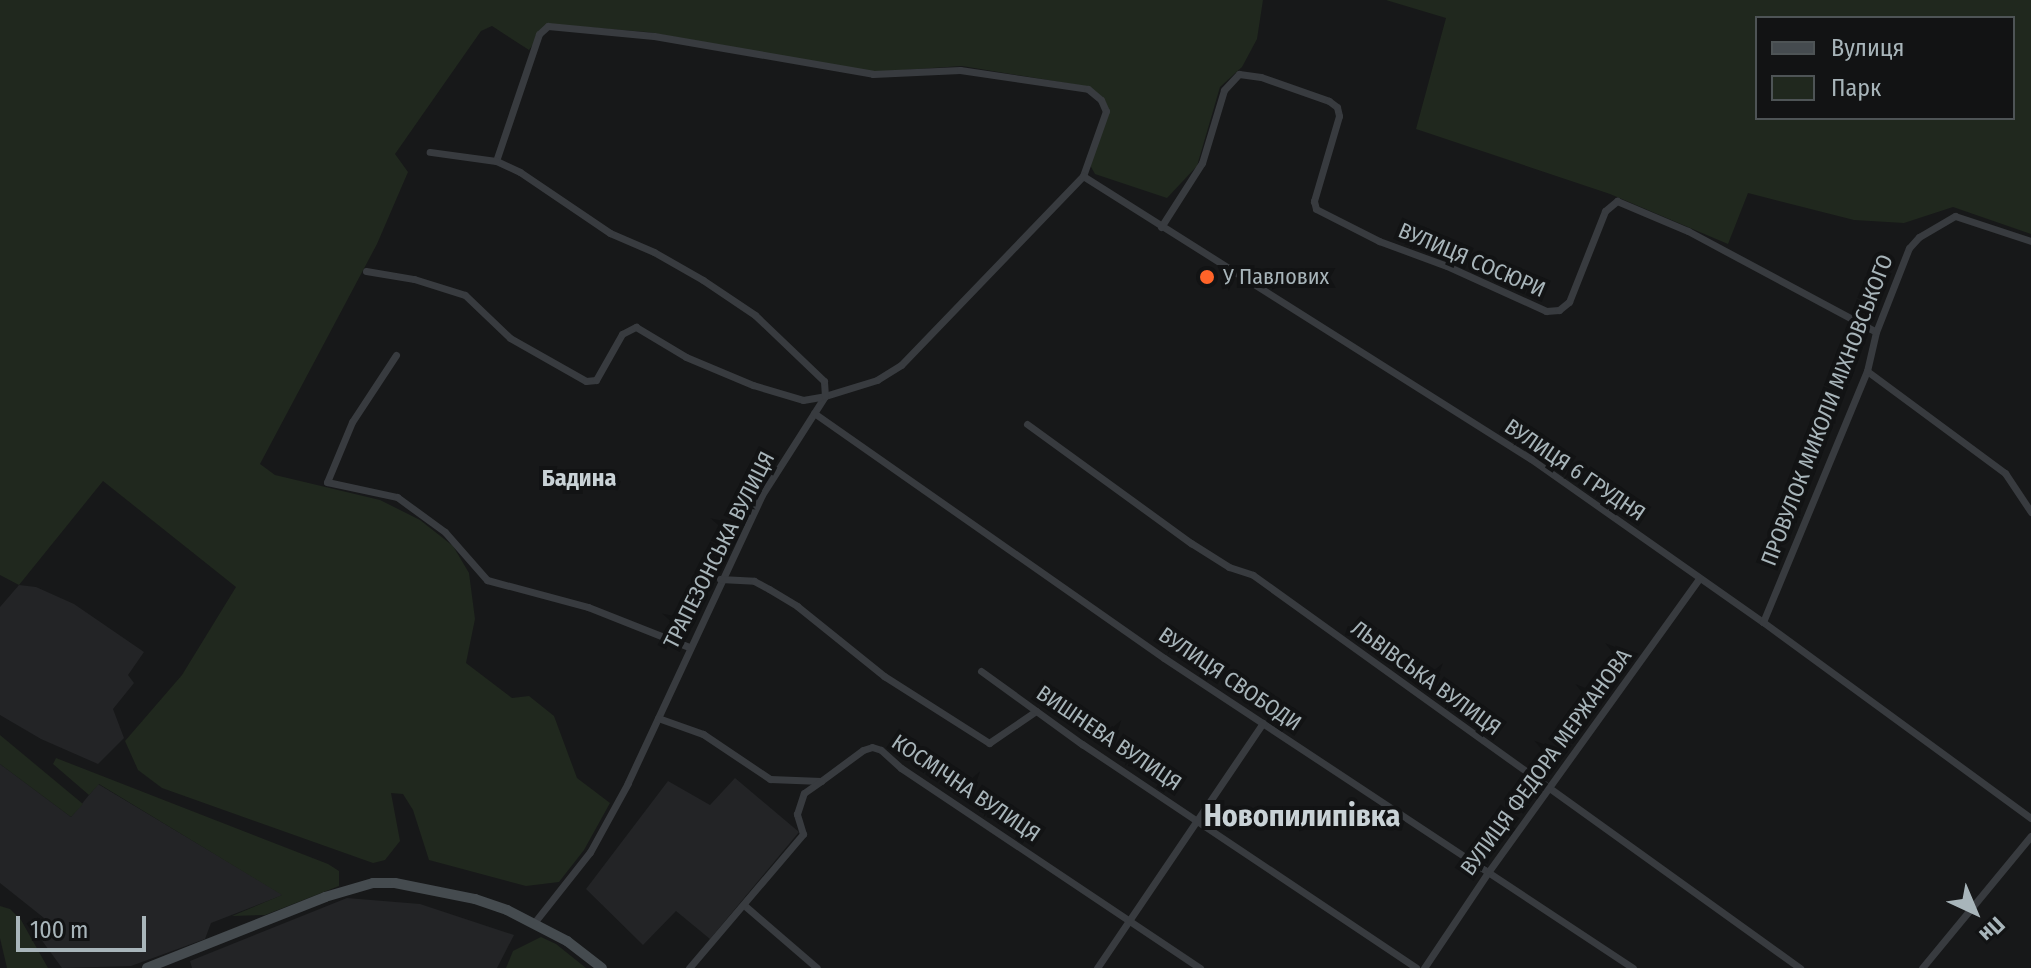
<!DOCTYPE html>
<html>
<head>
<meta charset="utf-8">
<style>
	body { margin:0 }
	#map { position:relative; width:2031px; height:968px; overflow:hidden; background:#171819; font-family:"Fira Sans Condensed",sans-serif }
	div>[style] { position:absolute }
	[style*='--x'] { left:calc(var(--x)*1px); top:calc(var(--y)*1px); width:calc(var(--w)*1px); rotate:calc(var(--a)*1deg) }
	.built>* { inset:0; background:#232426 }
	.green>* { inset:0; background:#20281e }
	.minor>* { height:7px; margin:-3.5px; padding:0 3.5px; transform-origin:3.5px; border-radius:3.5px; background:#383b3f }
	.secondary>* { height:10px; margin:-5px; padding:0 5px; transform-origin:5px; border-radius:5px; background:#454b4f }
	.dots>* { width:22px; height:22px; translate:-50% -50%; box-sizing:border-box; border:4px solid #121314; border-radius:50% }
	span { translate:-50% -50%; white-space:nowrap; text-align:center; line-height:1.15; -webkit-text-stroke:8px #121314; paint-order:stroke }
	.street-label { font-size:22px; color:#a8b5ba }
	.poi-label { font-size:22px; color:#a8b5ba }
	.left { translate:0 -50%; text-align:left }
	.neighbourhood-label { font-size:24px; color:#c9d2d6; font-weight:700 }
	.district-label { font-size:30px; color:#c9d2d6; font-weight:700 }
	.legend { position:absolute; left:1755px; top:16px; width:260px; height:104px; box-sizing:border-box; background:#121314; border:2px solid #4e5456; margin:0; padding:10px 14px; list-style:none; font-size:24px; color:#a8b5ba }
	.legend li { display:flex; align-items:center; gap:16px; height:40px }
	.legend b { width:40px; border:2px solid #4e5456 }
	.north { position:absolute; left:1935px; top:872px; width:80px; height:80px; -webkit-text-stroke:6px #121314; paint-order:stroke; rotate:136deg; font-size:22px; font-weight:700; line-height:32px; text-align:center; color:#a8b5ba }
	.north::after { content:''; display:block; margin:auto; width:28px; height:36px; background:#a8b5ba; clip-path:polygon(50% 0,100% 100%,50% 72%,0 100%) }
	.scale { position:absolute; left:16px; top:916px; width:130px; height:36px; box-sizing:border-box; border:4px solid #a8b5ba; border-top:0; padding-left:10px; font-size:24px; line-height:28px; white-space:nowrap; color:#a8b5ba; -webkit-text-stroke:6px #121314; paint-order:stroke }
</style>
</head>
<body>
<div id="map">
	<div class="built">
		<div style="clip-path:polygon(19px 585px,36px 587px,74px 604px,144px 652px,128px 675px,134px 683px,113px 709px,124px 738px,98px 764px,41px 739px,0 715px,0 607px)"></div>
		<div style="clip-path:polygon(0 764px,71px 817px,98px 784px,283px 895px,211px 923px,205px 939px,131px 966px,62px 968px,35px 931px,44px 918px,0 883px)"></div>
		<div style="clip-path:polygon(735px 778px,799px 832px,710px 939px,676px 911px,643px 945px,586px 889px,668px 781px,710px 805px)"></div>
		<div style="clip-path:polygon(347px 898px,420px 904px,514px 935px,497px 968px,192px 968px,190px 961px)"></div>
	</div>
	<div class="green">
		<div style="clip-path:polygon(0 0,1263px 0,1257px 39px,1242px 67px,1220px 87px,1197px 166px,1167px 198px,1095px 174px,1090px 165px,1108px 113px,1105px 100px,1090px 87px,962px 66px,873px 72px,647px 32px,548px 24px,529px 50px,492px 26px,481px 31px,395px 154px,408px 172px,377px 244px,260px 464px,275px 475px,380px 500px,420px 520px,453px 546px,469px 573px,475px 619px,466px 663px,512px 698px,529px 696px,554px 716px,577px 778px,610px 803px,584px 850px,559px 882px,526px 886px,429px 860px,413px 810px,403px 794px,391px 793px,400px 841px,385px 860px,373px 863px,162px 788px,138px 770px,125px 741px,182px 675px,236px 587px,103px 481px,19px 585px,0 575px)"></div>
		<div style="clip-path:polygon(evenodd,1386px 0,2031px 0,2031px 234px,1953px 207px,1904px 223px,1854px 220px,1748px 193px,1728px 244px,1610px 194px,1416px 129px,1446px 18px,1386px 0,1757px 18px,2013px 18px,2013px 118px,1757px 118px,1757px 18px)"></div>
		<div style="clip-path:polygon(0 735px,83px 804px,71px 817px,0 764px)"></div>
		<div style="clip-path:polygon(56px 758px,328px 864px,339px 871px,339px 886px,265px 915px,232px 916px,282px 895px,99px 784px,89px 795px,53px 764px)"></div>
		<div style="clip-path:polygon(0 906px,10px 909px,21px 920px,48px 968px,7px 968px,0 938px)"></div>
		<div style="clip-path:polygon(541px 937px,556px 944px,586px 968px,506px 968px,513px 951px)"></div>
	</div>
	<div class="minor">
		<div style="--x:496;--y:161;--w:134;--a:-71.3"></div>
		<div style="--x:539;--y:34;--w:12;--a:-42"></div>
		<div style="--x:548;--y:26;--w:106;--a:5.4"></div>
		<div style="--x:654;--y:36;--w:222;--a:9.8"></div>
		<div style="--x:873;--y:74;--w:87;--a:-2.6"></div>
		<div style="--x:960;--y:70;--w:129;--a:8.4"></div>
		<div style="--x:1088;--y:89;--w:17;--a:40"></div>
		<div style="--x:1101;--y:100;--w:12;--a:66"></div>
		<div style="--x:1106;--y:111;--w:69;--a:109.5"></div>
		<div style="--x:1083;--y:176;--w:262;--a:133.9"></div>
		<div style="--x:901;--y:365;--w:28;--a:148"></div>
		<div style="--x:877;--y:380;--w:54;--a:162.9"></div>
		<div style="--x:825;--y:396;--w:117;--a:122.5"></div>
		<div style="--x:762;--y:495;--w:318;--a:115"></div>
		<div style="--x:628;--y:783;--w:79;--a:118.8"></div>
		<div style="--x:590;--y:852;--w:90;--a:128.3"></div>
		<div style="--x:1083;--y:176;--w:530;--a:32.28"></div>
		<div style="--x:1531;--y:459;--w:284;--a:35.1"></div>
		<div style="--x:1763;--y:622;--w:332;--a:36.2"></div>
		<div style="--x:1161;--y:227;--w:76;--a:-57.4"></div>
		<div style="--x:1202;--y:163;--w:76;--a:-73.2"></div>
		<div style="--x:1224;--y:90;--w:22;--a:-47"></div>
		<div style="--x:1239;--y:74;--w:22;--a:8"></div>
		<div style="--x:1261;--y:77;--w:72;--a:19.4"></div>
		<div style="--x:1329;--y:101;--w:10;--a:37"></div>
		<div style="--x:1337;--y:107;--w:9;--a:77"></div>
		<div style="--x:1339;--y:116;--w:89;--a:106.4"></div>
		<div style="--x:1314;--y:201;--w:8;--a:76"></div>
		<div style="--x:1316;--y:209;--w:71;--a:26.9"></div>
		<div style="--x:1379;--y:241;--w:72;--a:20.2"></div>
		<div style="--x:1447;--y:266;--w:109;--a:24.4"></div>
		<div style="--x:1546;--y:311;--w:13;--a:-4"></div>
		<div style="--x:1559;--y:310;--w:13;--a:-39"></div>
		<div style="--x:1569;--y:302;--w:98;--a:-68.4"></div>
		<div style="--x:1605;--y:211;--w:16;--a:-40"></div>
		<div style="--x:1617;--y:201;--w:77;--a:22.9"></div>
		<div style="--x:1688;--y:231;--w:213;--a:28.2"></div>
		<div style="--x:366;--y:271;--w:49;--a:9.5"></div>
		<div style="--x:414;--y:279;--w:53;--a:17.4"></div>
		<div style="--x:465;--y:295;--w:62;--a:43.7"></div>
		<div style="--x:510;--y:338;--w:87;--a:29.5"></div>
		<div style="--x:586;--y:381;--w:10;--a:-6"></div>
		<div style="--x:596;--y:380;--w:53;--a:-60.5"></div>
		<div style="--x:622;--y:334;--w:16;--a:-27"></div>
		<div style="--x:636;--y:327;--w:58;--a:31"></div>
		<div style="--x:686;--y:357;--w:73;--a:22.7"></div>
		<div style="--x:753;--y:385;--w:52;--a:16.7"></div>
		<div style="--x:803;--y:400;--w:22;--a:-10"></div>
		<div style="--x:825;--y:396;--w:15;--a:-94"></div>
		<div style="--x:824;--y:381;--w:95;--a:-136.3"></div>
		<div style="--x:755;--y:315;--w:63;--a:-146.1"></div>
		<div style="--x:703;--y:280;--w:56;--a:-150.3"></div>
		<div style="--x:654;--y:252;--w:48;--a:-156.6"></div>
		<div style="--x:610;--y:233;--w:109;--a:-145.9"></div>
		<div style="--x:520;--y:172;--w:26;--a:-155"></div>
		<div style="--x:496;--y:161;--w:67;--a:-172.2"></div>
		<div style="--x:396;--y:355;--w:80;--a:123.3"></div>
		<div style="--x:352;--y:422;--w:65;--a:112.6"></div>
		<div style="--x:327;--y:482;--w:72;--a:12.1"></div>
		<div style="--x:397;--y:497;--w:59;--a:36.1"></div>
		<div style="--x:445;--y:532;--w:64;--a:48.8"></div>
		<div style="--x:487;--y:580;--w:105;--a:15"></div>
		<div style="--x:588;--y:607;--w:109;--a:21.6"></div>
		<div style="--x:1867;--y:371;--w:172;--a:36.5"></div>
		<div style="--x:2005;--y:473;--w:47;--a:56.3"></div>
		<div style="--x:814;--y:413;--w:427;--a:35"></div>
		<div style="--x:1164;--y:658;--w:562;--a:33.46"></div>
		<div style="--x:1027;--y:424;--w:203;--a:36"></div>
		<div style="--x:1191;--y:543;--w:45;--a:32.3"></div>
		<div style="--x:1229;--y:567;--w:25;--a:18"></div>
		<div style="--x:1253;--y:575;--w:674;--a:35.7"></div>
		<div style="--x:720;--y:579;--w:34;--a:3"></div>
		<div style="--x:754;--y:581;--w:17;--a:28"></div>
		<div style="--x:769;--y:589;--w:33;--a:31"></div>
		<div style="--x:797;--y:606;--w:112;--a:38.8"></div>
		<div style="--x:884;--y:676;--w:125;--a:32.5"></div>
		<div style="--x:989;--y:743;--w:57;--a:-34.2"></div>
		<div style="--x:1763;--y:622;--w:272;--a:-67.5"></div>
		<div style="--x:1867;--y:371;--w:40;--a:-77"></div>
		<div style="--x:1876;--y:332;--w:90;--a:-68.6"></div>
		<div style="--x:1909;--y:248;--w:15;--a:-48"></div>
		<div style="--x:1919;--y:237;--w:42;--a:-30.3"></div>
		<div style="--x:1955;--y:216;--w:80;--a:18.2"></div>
		<div style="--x:981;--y:671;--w:125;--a:35.9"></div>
		<div style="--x:1082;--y:744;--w:402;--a:33.8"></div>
		<div style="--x:658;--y:718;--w:48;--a:19.6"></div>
		<div style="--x:703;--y:734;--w:81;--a:33.9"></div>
		<div style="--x:770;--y:779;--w:51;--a:2.2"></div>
		<div style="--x:821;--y:781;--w:52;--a:-36.4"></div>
		<div style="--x:863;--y:750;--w:9;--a:-18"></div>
		<div style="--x:872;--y:747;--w:9;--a:18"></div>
		<div style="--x:881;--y:750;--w:27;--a:42"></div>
		<div style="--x:901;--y:768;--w:360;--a:33.8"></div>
		<div style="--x:744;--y:905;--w:96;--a:40.8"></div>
		<div style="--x:689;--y:968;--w:176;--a:-49.6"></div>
		<div style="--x:803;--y:834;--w:21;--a:-107"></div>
		<div style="--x:797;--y:814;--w:22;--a:-72"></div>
		<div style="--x:804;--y:793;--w:21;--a:-35"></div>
		<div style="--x:1097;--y:968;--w:296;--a:-55.9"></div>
		<div style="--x:1424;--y:968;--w:117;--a:-56.2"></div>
		<div style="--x:1489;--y:871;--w:360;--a:-54.3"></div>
		<div style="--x:1922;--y:968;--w:171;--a:-50.5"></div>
	</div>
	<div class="secondary">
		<div style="--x:147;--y:968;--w:192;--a:-21.7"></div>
		<div style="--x:325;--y:897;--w:50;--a:-16.3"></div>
		<div style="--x:373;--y:883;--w:22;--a:0"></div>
		<div style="--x:395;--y:883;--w:82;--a:11.3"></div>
		<div style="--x:475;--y:899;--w:34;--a:19"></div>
		<div style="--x:507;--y:910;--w:68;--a:27.3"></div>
		<div style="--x:567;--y:941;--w:44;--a:37.6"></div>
	</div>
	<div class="dots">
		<div style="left:1207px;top:277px;background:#ff6429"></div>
	</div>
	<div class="street-label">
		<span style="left:1472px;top:260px;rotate:23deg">ВУЛИЦЯ СОСЮРИ</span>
		<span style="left:1827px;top:410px;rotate:-69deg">ПРОВУЛОК МИКОЛИ МІХНОВСЬКОГО</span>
		<span style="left:1575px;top:470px;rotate:34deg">ВУЛИЦЯ 6 ГРУДНЯ</span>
		<span style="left:719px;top:550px;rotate:-63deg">ТРАПЕЗОНСЬКА ВУЛИЦЯ</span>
		<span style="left:1426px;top:678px;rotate:36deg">ЛЬВІВСЬКА ВУЛИЦЯ</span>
		<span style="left:1230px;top:679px;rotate:34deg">ВУЛИЦЯ СВОБОДИ</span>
		<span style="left:1109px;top:738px;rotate:34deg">ВИШНЕВА ВУЛИЦЯ</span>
		<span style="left:1546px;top:762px;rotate:-54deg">ВУЛИЦЯ ФЕДОРА МЕРЖАНОВА</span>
		<span style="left:966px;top:788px;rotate:34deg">КОСМІЧНА ВУЛИЦЯ</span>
	</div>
	<div class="poi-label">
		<span class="left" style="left:1223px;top:277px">У Павлових</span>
	</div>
	<div class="neighbourhood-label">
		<span style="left:579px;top:479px">Бадина</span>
	</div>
	<div class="district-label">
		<span style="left:1302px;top:816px">Новопилипівка</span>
	</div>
	<ul class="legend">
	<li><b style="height:10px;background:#454b4f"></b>Вулиця</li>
	<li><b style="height:22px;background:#20281e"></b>Парк</li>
	</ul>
	<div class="north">Пн</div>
	<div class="scale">100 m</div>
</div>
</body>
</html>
